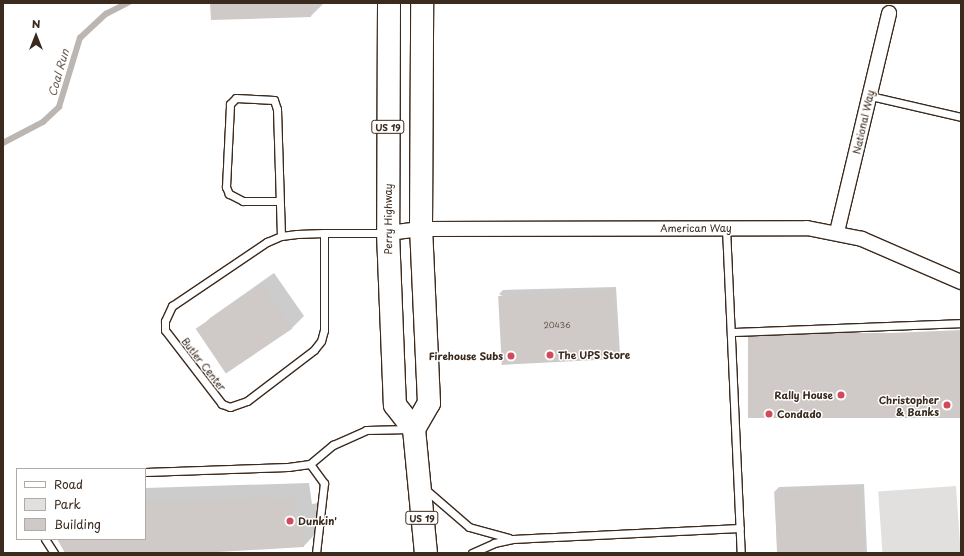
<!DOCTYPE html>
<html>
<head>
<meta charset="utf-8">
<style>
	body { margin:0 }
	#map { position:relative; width:964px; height:556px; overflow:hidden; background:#fff; font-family:"Playpen Sans",sans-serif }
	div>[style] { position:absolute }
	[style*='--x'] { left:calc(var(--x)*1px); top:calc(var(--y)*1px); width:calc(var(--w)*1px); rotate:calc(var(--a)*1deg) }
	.green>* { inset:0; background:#e2e0de; transform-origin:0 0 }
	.shadow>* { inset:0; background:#0003 }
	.stream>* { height:5.5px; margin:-2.75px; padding:0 2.75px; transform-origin:2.75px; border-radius:2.75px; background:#bcb6b3 }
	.building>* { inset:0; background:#cfcac7; transform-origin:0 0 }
	.roads { filter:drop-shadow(1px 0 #3b2a1e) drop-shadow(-1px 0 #3b2a1e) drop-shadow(0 1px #3b2a1e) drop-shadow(0 -1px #3b2a1e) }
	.service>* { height:7px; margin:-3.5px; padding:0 3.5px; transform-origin:3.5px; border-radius:3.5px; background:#fff }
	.minor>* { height:14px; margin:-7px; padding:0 7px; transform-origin:7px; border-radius:7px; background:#fff }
	.primary>* { height:22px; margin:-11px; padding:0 11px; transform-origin:11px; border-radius:11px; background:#fff }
	.dots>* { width:11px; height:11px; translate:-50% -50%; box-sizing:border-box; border:2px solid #fff; border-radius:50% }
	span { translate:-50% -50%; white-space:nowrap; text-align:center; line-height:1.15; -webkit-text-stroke:3px #fff; paint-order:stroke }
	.number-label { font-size:8px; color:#605248 }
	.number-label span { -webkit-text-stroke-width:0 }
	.shield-label span { padding:1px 3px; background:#fff; border:1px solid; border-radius:3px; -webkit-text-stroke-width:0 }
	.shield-label { font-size:9px; color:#3b2a1e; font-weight:700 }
	.street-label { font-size:10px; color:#3b2a1e }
	.poi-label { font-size:10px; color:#3b2a1e; font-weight:700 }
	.left { translate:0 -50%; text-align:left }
	.right { translate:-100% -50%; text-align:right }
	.water-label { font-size:11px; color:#685b52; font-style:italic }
	.frame { position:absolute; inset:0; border:4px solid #3b2a1e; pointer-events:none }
	.legend { position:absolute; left:16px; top:468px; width:130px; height:72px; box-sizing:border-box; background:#fff; border:1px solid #b1aaa5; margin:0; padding:5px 7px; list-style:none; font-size:12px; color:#3b2a1e }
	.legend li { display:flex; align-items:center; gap:8px; height:20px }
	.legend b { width:20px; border:1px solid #b1aaa5 }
	.north { position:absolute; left:16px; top:16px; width:40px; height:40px; -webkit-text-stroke:3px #fff; paint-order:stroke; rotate:0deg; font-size:11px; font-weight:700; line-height:16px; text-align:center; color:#3b2a1e }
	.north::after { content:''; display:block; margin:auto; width:14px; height:18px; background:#3b2a1e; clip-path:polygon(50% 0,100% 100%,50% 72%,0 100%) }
</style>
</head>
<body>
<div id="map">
	<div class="green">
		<div style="left:956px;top:486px;width:67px;height:78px;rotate:86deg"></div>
	</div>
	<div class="shadow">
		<div style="clip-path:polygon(211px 3px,324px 3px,311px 16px)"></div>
		<div style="clip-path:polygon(274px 273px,304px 316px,292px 328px,227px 372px,198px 330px,210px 318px)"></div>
		<div style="clip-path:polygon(616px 287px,620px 354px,617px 358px,499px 294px,503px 290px)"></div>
		<div style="clip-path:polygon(961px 330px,961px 417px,749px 343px,753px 339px)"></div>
		<div style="clip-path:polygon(309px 483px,312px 504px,318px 503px,319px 530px,304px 546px,161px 553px,66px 553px,58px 539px,145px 539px,145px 488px)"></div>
		<div style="clip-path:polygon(864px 484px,867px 553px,777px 553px,775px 491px,779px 487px)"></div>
	</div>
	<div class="stream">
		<div style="--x:3;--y:143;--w:45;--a:-27.7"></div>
		<div style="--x:43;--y:122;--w:22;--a:-43"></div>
		<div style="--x:59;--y:107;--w:72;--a:-73.1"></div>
		<div style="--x:80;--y:38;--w:35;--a:-43"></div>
		<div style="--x:106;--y:14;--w:25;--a:-27"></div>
	</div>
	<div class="building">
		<div style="clip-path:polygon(210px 3px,311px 3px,311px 17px,211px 20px)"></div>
		<div style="left:262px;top:284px;width:54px;height:80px;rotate:56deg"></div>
		<div style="left:613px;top:290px;width:69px;height:115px;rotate:87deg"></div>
		<div style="left:961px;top:333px;width:85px;height:213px;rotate:90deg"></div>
		<div style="left:860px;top:487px;width:66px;height:86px;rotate:87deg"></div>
		<div style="clip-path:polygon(273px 497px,273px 499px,294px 498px,296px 519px,303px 519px,304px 547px,200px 553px,65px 553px,57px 539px,145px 539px,145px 502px)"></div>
	</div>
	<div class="roads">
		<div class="service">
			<div style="--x:870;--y:96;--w:93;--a:13"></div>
			<div style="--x:278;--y:201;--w:35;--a:180"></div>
			<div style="--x:243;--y:201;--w:16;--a:-153"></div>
			<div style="--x:229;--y:194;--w:8;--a:-113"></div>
			<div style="--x:226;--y:187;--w:83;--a:-87.2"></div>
			<div style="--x:230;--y:104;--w:8;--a:-45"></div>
			<div style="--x:236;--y:98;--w:38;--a:3"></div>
			<div style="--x:274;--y:100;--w:9;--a:72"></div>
			<div style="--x:277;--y:109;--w:127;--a:88.2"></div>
			<div style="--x:726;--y:228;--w:325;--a:87.4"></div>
			<div style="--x:324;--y:233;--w:97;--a:90"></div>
			<div style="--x:324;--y:330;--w:11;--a:105"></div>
			<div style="--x:321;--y:341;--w:11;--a:128"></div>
			<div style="--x:314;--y:350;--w:84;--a:142.7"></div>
			<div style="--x:247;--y:401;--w:18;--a:161"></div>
			<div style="--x:230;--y:407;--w:9;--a:-159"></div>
			<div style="--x:222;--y:404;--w:93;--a:-127.6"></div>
			<div style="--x:165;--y:330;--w:9;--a:-90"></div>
			<div style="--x:165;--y:321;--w:17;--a:-65"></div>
			<div style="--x:172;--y:306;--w:115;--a:-34"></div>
			<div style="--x:267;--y:242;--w:15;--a:-23"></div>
			<div style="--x:281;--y:236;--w:16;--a:-7"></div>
			<div style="--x:297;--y:234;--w:27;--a:-2"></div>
			<div style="--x:324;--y:233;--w:63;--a:0"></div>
			<div style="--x:731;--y:332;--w:230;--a:-2.2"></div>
			<div style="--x:310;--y:464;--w:24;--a:54"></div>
			<div style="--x:324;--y:483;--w:70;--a:96.5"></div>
			<div style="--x:145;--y:472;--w:143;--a:-2"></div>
			<div style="--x:288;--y:467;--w:22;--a:-8"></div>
			<div style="--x:310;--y:464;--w:30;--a:-40"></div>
			<div style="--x:333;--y:445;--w:36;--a:-24"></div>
			<div style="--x:366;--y:430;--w:44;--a:-1.3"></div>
			<div style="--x:425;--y:489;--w:58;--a:40.8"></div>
			<div style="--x:469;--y:527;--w:41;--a:15.4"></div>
			<div style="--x:45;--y:539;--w:17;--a:57"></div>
			<div style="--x:472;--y:553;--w:24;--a:-24"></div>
			<div style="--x:494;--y:543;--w:19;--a:-12"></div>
			<div style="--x:513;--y:539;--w:227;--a:-2.8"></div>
		</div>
		<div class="minor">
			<div style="--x:837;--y:232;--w:225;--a:-76.6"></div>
			<div style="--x:388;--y:233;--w:33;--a:-7"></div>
			<div style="--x:421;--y:229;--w:386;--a:-0.1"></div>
			<div style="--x:807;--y:228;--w:56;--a:11.3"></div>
			<div style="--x:862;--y:239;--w:108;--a:23.5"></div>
		</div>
		<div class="primary">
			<div style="--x:389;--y:3;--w:230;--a:90.2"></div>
			<div style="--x:388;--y:233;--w:172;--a:87.7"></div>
			<div style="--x:395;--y:405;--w:31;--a:52"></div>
			<div style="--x:414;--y:429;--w:125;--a:84.5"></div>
			<div style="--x:414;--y:429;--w:30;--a:-60"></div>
			<div style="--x:429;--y:403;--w:174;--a:-92.6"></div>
			<div style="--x:421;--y:229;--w:226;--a:-89.7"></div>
		</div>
	</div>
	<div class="dots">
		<div style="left:550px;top:355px;background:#d1495b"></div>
		<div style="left:511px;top:356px;background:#d1495b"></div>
		<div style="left:841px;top:395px;background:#d1495b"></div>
		<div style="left:947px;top:405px;background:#d1495b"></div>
		<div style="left:769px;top:414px;background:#d1495b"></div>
		<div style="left:290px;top:521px;background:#d1495b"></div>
	</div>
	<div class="number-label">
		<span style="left:557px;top:326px">20436</span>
	</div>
	<div class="shield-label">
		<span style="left:388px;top:127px">US 19</span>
		<span style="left:422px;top:518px">US 19</span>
	</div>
	<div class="street-label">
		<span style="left:863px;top:122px;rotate:-77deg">National Way</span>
		<span style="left:388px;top:219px;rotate:-90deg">Perry Highway</span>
		<span style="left:696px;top:228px">American Way</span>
		<span style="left:204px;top:364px;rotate:52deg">Butler Center</span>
	</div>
	<div class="poi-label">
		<span class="left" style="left:558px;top:355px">The UPS Store</span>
		<span class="right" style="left:503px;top:356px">Firehouse Subs</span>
		<span class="right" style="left:833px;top:395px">Rally House</span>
		<span class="right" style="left:939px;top:405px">Christopher<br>&amp; Banks</span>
		<span class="left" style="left:777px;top:414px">Condado</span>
		<span class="left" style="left:298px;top:521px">Dunkin'</span>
	</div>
	<div class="water-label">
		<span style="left:59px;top:73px;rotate:-74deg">Coal Run</span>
	</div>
	<div class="frame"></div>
	<ul class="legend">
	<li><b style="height:5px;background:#fff"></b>Road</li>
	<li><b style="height:11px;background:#e2e0de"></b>Park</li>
	<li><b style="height:11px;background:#cfcac7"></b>Building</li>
	</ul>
	<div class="north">N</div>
</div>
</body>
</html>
